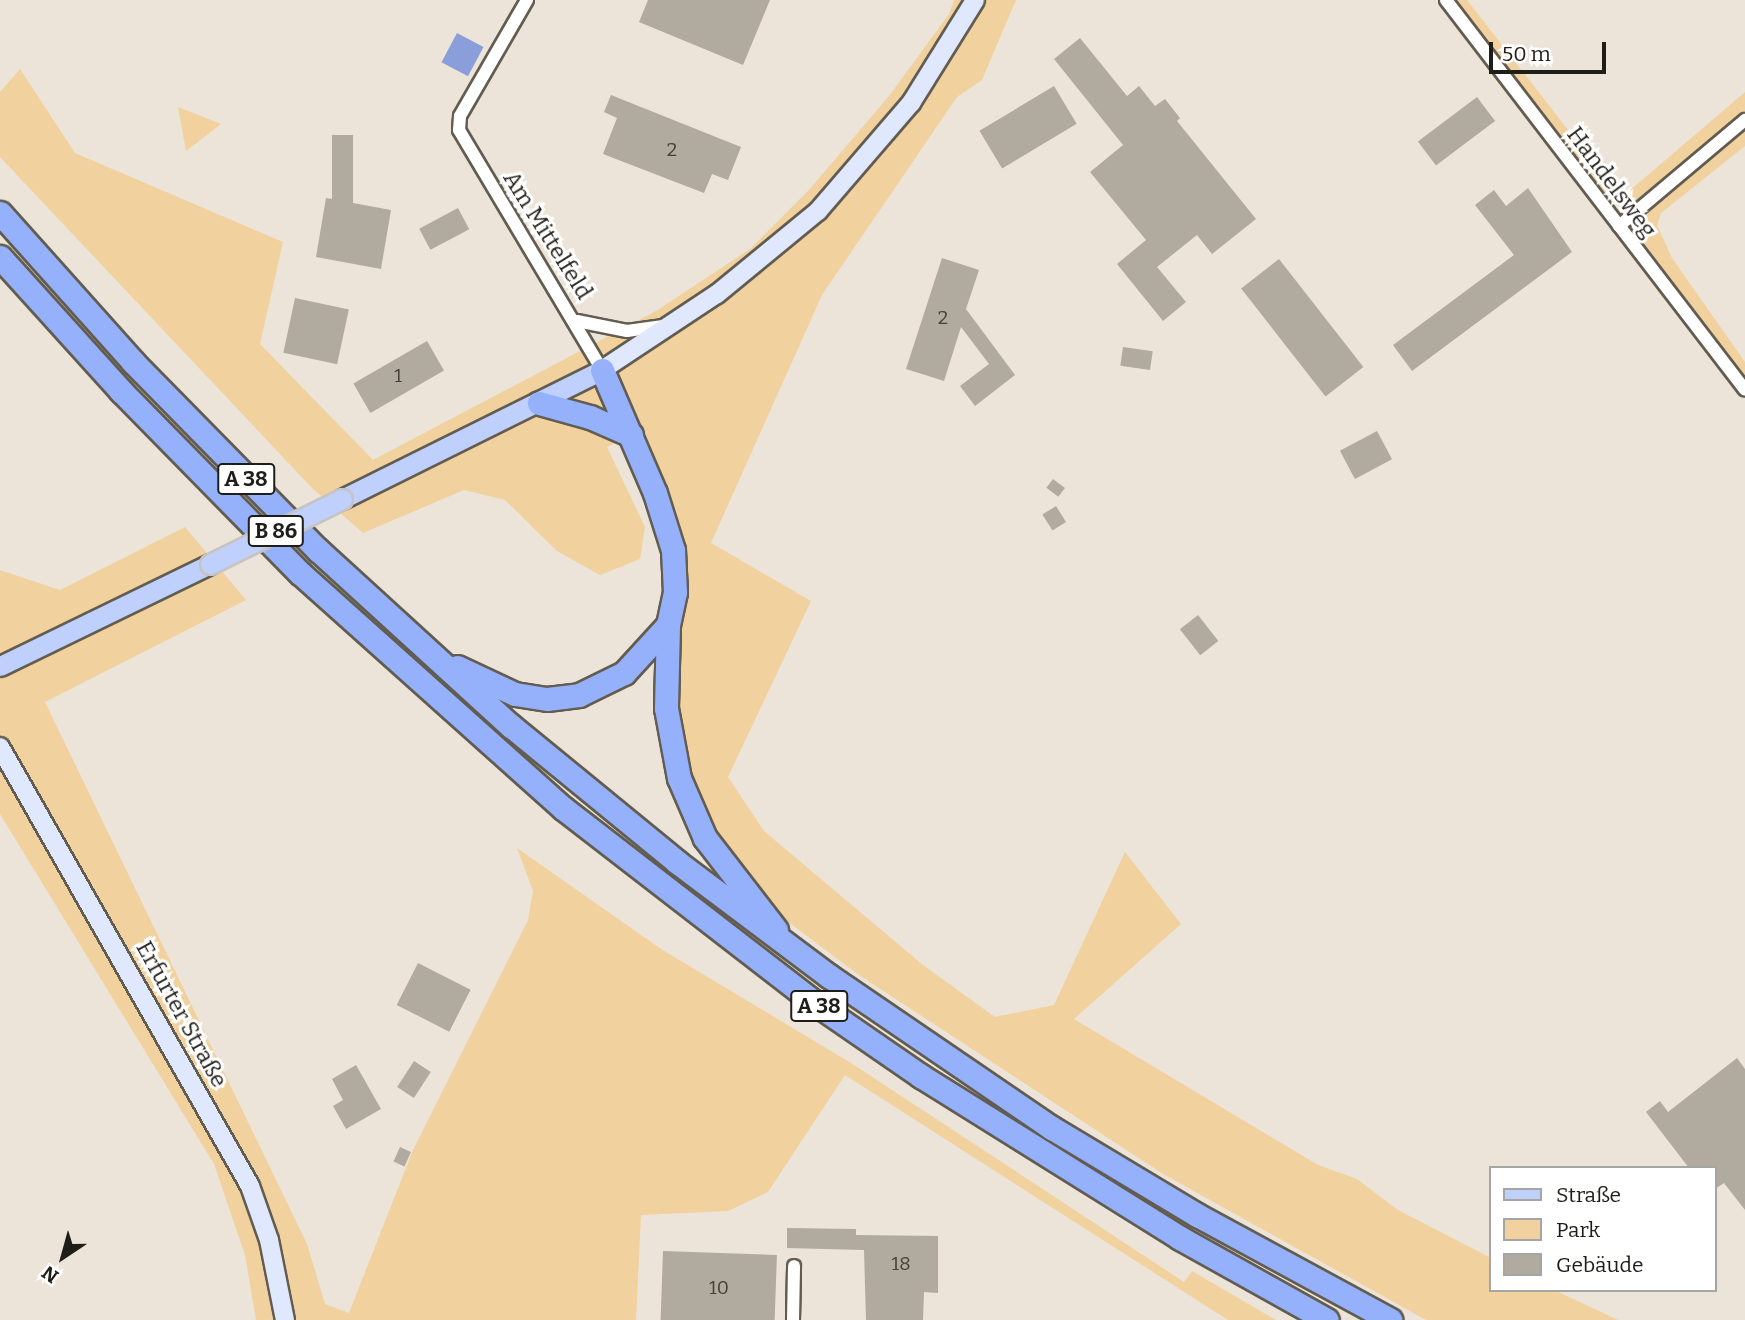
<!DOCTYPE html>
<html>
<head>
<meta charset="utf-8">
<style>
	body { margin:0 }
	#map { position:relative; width:1745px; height:1320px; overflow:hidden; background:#ece4d8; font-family:Bitter,serif }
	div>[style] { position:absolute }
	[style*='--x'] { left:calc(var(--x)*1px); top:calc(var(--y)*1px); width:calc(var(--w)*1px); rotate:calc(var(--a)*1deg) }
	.green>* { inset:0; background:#f1d19e }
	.water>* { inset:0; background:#8a9fd9; transform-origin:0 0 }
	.building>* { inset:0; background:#b1aa9f; transform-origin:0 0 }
	.roads { filter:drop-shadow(2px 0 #625c51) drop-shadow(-2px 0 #625c51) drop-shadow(0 2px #625c51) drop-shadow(0 -2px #625c51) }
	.street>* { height:12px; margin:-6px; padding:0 6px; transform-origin:6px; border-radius:6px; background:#fff }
	.secondary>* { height:18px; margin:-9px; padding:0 9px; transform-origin:9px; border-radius:9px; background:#e0e8fe }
	.primary>* { height:19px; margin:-9.5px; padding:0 9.5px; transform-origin:9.5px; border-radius:9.5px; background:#c0d0fd }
	.highway>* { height:23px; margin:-11.5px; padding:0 11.5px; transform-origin:11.5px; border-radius:11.5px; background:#96b1fc }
	.bridges { filter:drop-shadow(2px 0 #c5c4c3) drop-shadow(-2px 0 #c5c4c3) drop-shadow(0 2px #c5c4c3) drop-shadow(0 -2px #c5c4c3) }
	.primary-bridge>* { height:19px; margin:-9.5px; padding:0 9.5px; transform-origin:9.5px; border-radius:9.5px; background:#c0d0fd }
	span { translate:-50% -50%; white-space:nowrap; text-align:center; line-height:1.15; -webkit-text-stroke:6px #fff; paint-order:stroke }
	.number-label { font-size:19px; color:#44403a }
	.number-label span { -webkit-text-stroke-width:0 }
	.shield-label span { padding:2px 5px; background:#fff; border:2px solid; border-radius:5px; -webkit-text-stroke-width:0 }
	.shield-label { font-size:21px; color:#1f1d18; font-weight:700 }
	.street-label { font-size:23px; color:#1f1d18 }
	.legend { position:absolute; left:1489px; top:1166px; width:228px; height:126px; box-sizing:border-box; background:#fff; border:2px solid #a5a5a3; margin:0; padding:9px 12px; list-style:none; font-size:21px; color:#1f1d18 }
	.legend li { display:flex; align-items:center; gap:14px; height:35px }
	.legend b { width:35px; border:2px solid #a5a5a3 }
	.north { position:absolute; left:28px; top:1222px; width:70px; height:70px; -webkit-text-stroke:5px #fff; paint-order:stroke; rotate:216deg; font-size:19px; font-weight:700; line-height:28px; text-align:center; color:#1f1d18 }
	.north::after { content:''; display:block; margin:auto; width:24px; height:32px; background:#1f1d18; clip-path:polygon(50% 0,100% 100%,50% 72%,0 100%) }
	.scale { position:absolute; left:1489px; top:42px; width:117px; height:32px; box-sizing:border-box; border:4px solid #1f1d18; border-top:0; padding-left:9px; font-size:21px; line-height:24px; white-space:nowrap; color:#1f1d18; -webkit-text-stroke:5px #fff; paint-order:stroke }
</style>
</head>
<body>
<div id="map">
	<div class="green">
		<div style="clip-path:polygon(954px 0,1016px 0,982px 80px,957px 97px,822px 295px,711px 543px,811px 601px,728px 777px,764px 831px,923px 965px,995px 1017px,1054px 1005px,1125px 852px,1181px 924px,1074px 1019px,1318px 1165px,1357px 1179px,1398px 1210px,1491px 1258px,1491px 1290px,1554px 1290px,1618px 1320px,1426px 1320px,1163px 1174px,856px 973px,783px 918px,745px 882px,693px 801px,675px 725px,684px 553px,644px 429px,607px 447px,645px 527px,640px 559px,600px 575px,557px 551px,505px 500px,464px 490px,363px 533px,312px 488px,0 157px,0 92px,20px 69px,75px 153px,283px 242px,260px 344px,373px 460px,656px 311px,750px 249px,808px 191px,889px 96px,949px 14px)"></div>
		<div style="clip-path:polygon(1454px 0,1467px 0,1617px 193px,1628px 192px,1745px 92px,1745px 115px,1645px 199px,1625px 203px,1606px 198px)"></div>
		<div style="clip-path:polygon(178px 107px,221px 124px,186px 151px)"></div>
		<div style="clip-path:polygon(1745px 128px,1745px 146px,1661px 213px,1657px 225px,1672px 258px,1745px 362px,1745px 379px,1646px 250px,1641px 227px,1649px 211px)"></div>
		<div style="clip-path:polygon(185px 527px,246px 600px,45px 702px,307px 1244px,325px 1304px,349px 1313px,413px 1150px,528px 920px,533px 891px,517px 848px,661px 949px,851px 1063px,1184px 1282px,1192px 1271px,1276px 1320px,1228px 1320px,845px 1075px,768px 1192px,728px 1211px,641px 1215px,636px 1320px,256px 1320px,245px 1255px,214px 1164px,0 814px,0 570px,60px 590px)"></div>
	</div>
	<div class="water">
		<div style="left:457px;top:33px;width:30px;height:33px;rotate:28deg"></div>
	</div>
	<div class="building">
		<div style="clip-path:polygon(648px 0,770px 0,743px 65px,639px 22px)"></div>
		<div style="clip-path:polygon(1080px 38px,1127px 96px,1139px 86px,1155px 106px,1165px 99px,1180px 118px,1177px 121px,1256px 219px,1212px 254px,1197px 235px,1157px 267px,1186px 302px,1163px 321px,1117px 264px,1146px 240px,1090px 172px,1123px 145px,1054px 59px)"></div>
		<div style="left:1054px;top:86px;width:44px;height:87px;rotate:59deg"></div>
		<div style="clip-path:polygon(611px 95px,741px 147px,728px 180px,712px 174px,704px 193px,603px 154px,617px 118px,604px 112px)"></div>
		<div style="left:1477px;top:97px;width:30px;height:74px;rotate:53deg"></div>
		<div style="clip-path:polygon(332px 135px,353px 135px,353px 203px,391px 210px,381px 269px,316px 257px,326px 198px,332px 199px)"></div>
		<div style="clip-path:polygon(1528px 188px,1572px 252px,1412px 371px,1393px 345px,1514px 255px,1475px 205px,1494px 190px,1506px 206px)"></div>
		<div style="left:458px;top:208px;width:24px;height:44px;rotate:62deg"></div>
		<div style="clip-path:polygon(942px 258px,979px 270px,966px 309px,1015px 375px,975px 406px,960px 386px,989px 364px,961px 327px,944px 381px,906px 369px)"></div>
		<div style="left:1279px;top:259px;width:137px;height:48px;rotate:52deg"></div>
		<div style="left:295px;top:298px;width:55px;height:56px;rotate:12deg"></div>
		<div style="left:427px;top:341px;width:34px;height:85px;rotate:60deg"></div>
		<div style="left:1123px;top:347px;width:30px;height:19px;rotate:8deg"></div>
		<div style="left:1377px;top:431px;width:32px;height:42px;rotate:62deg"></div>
		<div style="left:1053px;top:479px;width:15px;height:11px;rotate:37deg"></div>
		<div style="left:1056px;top:506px;width:19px;height:16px;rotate:58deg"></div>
		<div style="left:1198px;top:615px;width:33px;height:23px;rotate:52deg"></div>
		<div style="left:418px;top:963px;width:59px;height:47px;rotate:27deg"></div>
		<div style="clip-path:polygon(1737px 1058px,1745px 1069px,1745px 1210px,1724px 1183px,1715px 1189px,1715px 1168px,1689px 1168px,1646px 1112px,1660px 1101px,1668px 1112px)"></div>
		<div style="left:414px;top:1061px;width:20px;height:31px;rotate:33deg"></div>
		<div style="clip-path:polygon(356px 1065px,381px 1109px,346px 1129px,333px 1106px,343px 1100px,332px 1079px)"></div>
		<div style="left:400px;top:1147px;width:12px;height:16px;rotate:24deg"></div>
		<div style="clip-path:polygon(787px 1228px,856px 1229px,856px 1235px,938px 1236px,938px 1293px,924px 1292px,923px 1320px,866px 1320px,864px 1250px,787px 1248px)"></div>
		<div style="left:663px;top:1251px;width:114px;height:69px;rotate:2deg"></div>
	</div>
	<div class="roads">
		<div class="street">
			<div style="--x:527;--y:0;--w:134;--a:120"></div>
			<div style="--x:460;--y:116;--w:14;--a:94"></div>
			<div style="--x:459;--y:130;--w:279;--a:59.2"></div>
			<div style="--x:1446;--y:0;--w:491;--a:52.5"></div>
			<div style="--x:1619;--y:226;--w:165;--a:-40.1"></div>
			<div style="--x:577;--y:321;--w:51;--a:11.3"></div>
			<div style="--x:627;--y:331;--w:42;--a:-8.1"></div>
			<div style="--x:793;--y:1320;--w:54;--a:-88.9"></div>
		</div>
		<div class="secondary">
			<div style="--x:602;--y:370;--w:138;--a:-33.5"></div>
			<div style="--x:717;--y:294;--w:131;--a:-39.4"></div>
			<div style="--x:818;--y:211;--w:143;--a:-49.3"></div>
			<div style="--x:911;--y:103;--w:121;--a:-58.1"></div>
			<div style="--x:0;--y:747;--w:505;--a:60.34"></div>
			<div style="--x:250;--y:1186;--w:57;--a:70.6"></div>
			<div style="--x:269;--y:1240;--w:82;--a:78.7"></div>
		</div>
		<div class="primary">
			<div style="--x:342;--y:499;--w:290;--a:-26.4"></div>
			<div style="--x:0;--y:666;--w:233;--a:-25.9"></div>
		</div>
		<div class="highway">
			<div style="--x:0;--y:213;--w:200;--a:48.2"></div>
			<div style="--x:133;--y:362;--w:264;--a:45.5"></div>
			<div style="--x:318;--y:550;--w:261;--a:42.4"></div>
			<div style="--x:511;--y:726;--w:215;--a:39.3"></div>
			<div style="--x:677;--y:862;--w:190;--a:36.9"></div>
			<div style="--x:829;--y:976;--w:270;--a:34.3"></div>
			<div style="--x:1052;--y:1128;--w:169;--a:31"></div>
			<div style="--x:1197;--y:1215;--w:220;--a:28.5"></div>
			<div style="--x:0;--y:257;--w:181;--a:47.9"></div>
			<div style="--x:121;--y:391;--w:255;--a:45.5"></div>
			<div style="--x:300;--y:573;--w:354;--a:41.8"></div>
			<div style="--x:564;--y:809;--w:317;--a:37.7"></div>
			<div style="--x:815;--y:1003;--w:129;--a:34.6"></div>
			<div style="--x:921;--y:1076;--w:305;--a:32"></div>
			<div style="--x:1180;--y:1238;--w:168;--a:29.2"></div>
			<div style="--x:602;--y:370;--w:134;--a:66.7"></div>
			<div style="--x:655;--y:493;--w:60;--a:72.5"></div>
			<div style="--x:673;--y:550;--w:42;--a:87.3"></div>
			<div style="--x:675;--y:592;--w:34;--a:102"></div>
			<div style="--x:668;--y:625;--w:83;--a:91.4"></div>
			<div style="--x:666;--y:708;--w:71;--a:79.5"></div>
			<div style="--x:679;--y:778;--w:65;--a:66.6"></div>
			<div style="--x:705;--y:838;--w:116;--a:52.3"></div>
			<div style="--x:539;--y:403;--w:53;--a:15.4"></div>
			<div style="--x:590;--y:417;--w:45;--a:23.7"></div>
			<div style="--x:457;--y:667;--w:64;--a:25"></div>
			<div style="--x:515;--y:694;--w:32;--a:9"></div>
			<div style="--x:547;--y:699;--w:32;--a:-7"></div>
			<div style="--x:579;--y:695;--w:50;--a:-26.1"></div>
			<div style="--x:624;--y:673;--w:65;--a:-47.5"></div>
		</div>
	</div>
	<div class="bridges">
		<div class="primary-bridge">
			<div style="--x:210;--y:564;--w:147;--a:-26.2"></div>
		</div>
	</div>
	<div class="number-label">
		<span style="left:672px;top:150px">2</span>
		<span style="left:943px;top:318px">2</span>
		<span style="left:398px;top:376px">1</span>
		<span style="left:901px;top:1264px">18</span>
		<span style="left:719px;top:1288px">10</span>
	</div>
	<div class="shield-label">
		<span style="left:246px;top:479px">A 38</span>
		<span style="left:276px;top:531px">B 86</span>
		<span style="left:819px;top:1006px">A 38</span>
	</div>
	<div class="street-label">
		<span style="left:1612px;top:182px;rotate:53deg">Handelsweg</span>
		<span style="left:548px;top:235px;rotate:58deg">Am Mittelfeld</span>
		<span style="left:182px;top:1014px;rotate:61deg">Erfurter Straße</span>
	</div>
	<ul class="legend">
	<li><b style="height:9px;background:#c0d0fd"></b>Straße</li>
	<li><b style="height:19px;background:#f1d19e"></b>Park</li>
	<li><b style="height:19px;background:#b1aa9f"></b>Gebäude</li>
	</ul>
	<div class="north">N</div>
	<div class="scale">50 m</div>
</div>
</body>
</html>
